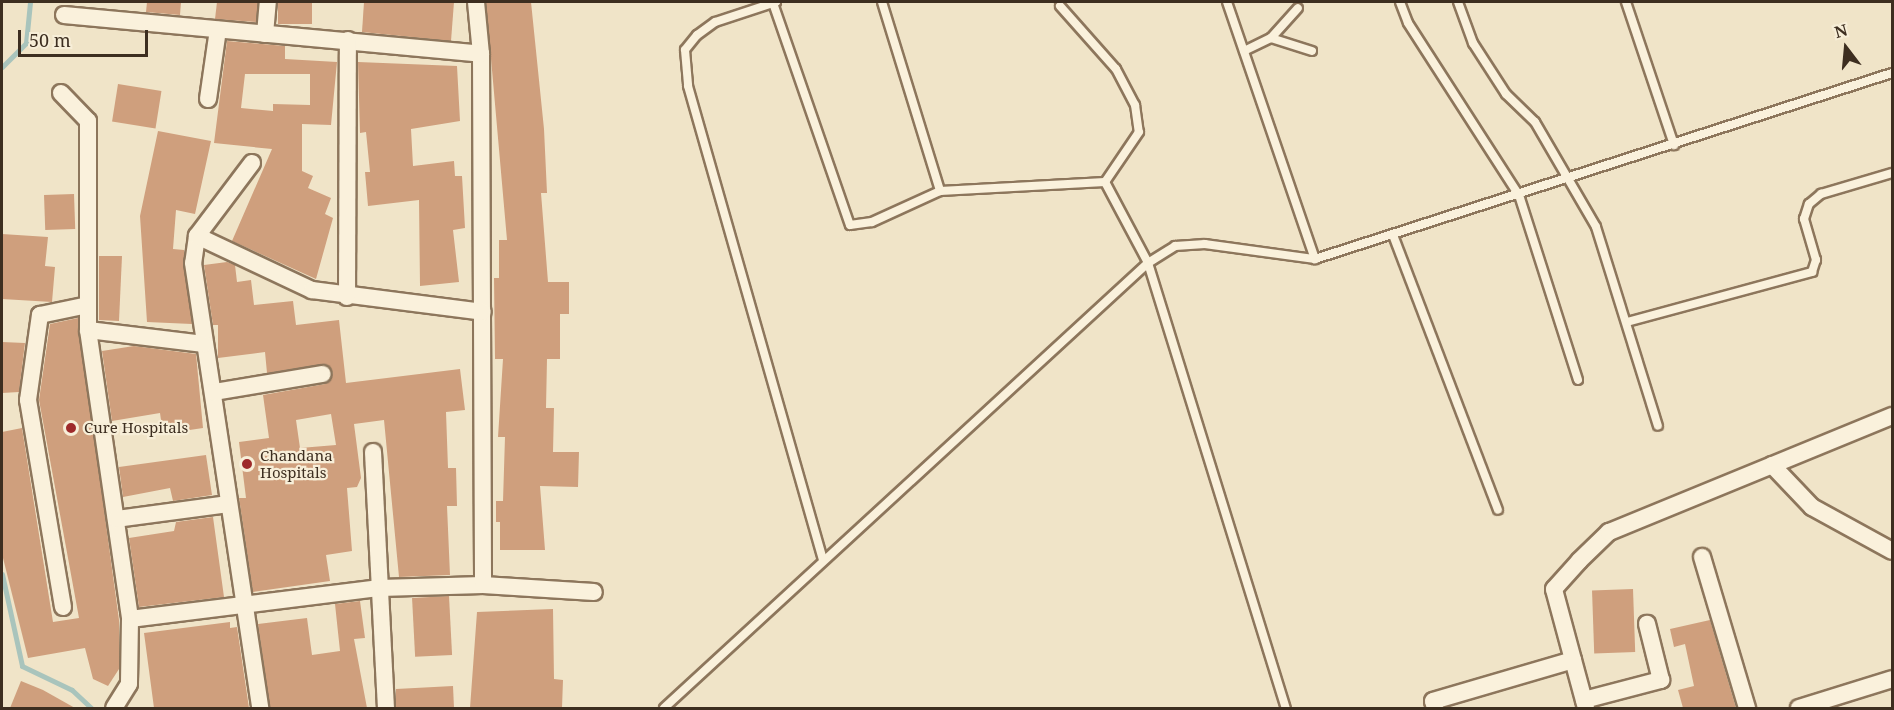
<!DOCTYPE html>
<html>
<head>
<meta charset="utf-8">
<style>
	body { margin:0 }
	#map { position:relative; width:1894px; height:710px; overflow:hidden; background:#f0e4c8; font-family:"Noto Serif",serif }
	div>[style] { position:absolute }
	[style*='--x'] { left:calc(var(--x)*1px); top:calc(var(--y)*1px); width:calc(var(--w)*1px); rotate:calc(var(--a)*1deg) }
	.stream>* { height:5px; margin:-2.5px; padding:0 2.5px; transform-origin:2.5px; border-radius:2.5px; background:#a9c4bc }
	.building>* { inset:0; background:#cf9f7d; transform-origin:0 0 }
	.roads { filter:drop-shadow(2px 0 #8d765c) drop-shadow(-2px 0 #8d765c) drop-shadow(0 2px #8d765c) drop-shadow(0 -2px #8d765c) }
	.service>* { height:8px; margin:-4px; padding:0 4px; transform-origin:4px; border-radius:4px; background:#faf1dc }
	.minor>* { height:16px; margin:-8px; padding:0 8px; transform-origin:8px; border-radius:8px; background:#faf1dc }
	.dots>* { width:16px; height:16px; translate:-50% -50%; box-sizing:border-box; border:3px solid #f7eed8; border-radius:50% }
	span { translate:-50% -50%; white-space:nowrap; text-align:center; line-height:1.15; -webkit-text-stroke:4.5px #f7eed8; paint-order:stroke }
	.poi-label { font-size:15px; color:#3d2e20 }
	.left { translate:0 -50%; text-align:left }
	.frame { position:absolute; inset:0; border:3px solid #3d2e20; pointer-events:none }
	.north { position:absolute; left:1816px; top:18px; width:60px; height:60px; -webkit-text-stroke:4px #f7eed8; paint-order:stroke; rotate:344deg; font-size:16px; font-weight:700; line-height:24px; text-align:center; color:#3d2e20 }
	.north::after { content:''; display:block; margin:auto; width:21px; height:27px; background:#3d2e20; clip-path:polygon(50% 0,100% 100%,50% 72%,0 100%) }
	.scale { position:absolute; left:18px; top:30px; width:130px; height:27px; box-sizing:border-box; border:3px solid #3d2e20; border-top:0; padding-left:8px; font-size:18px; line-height:21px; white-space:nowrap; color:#3d2e20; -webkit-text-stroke:4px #f7eed8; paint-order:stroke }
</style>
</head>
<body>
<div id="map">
	<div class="stream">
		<div style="--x:2;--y:67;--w:34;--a:-45"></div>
		<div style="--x:26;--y:43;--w:41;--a:-84.4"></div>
		<div style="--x:2;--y:574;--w:94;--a:77.7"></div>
		<div style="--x:22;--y:666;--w:55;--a:25.6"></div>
		<div style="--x:72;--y:690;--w:26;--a:43"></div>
	</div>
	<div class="building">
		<div style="clip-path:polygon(147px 2px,181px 2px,180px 15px,146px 12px)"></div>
		<div style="clip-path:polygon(217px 2px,258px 2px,256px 22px,215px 19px)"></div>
		<div style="left:278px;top:2px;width:34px;height:22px"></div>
		<div style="clip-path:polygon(364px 2px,454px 2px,451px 41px,362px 32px)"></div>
		<div style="clip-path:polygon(486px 2px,531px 2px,544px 129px,547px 193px,541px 193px,548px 282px,569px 282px,569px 314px,560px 314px,560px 359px,547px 359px,546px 408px,554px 408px,553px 452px,579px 452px,578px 487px,540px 486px,545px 550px,500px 550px,500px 522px,496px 522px,496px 501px,503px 501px,505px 437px,498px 437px,503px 359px,495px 359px,494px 278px,499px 278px,499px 240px,507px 240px)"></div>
		<div style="clip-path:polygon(evenodd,227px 41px,285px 46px,285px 59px,337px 62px,331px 125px,302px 124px,302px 171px,313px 176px,308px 188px,331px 198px,325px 214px,333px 218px,316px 279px,232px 241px,272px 149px,214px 143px,227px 41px,245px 74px,310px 74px,310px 105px,273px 104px,273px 111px,241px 108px,245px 74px)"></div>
		<div style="clip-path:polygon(358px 62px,457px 66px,460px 121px,411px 129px,413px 166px,454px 161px,455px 176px,462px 176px,465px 228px,453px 230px,459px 282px,420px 286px,419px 200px,368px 206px,365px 172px,370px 172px,366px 132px,360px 133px)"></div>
		<div style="left:118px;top:84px;width:44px;height:38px;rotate:9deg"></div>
		<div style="clip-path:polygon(158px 131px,211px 141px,195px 214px,176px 210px,173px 249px,184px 250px,192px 324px,147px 322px,140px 216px)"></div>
		<div style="left:74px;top:194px;width:35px;height:30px;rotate:88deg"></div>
		<div style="clip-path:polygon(2px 234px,48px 237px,45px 266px,55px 267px,52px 302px,2px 299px)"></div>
		<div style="clip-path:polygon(99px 256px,122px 256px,119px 321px,99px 320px)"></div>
		<div style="clip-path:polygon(evenodd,227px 262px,235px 265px,237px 282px,251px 280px,254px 305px,293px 301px,296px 325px,339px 320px,346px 383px,460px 369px,465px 410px,446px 412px,448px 468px,456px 468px,457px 506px,447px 506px,450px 575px,399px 577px,384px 420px,354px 424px,361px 478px,357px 487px,347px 488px,352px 551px,326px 555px,330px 581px,253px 592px,239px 498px,246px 498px,239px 442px,269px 438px,263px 395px,325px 384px,333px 373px,322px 364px,267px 373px,265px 352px,218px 358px,218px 325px,213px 325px,204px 265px,227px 262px,331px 414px,336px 445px,300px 448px,296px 420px,331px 414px)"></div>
		<div style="clip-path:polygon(78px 318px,119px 620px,119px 669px,108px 686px,93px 679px,85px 648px,28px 658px,2px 554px,2px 432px,22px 428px,53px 622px,79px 618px,39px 400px,50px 324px)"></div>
		<div style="clip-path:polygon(2px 342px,25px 343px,19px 392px,2px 393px)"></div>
		<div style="clip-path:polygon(134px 346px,196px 354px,203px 428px,163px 434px,160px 413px,112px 421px,102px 351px)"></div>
		<div style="clip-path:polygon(206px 455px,212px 495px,173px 501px,170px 488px,123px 497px,119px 467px)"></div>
		<div style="clip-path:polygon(213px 517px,224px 597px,139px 607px,129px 538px,174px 531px,176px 522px)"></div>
		<div style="left:1633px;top:589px;width:63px;height:41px;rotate:88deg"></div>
		<div style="left:449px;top:596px;width:59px;height:37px;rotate:87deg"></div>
		<div style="clip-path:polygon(360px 601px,365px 638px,354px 639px,367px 708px,270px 708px,258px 624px,307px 618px,312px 655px,340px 651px,335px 604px)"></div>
		<div style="clip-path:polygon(553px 609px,554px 679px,563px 680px,562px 708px,470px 708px,477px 612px)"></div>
		<div style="clip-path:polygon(1710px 620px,1736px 708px,1683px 708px,1678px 690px,1694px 686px,1685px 644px,1674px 647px,1670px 629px)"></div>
		<div style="clip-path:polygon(230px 622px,230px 628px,237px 627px,249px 708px,154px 708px,144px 633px)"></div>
		<div style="clip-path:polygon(21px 681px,43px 690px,75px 708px,10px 708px)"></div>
		<div style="clip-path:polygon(453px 686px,454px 708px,396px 708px,396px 689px)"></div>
	</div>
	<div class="roads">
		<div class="service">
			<div style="--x:776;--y:2;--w:64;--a:161.8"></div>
			<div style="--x:715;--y:22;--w:22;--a:144"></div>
			<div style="--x:697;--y:35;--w:19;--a:129"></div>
			<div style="--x:685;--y:50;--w:36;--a:85"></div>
			<div style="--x:688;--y:86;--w:493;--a:74.1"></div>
			<div style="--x:882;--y:2;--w:198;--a:72.9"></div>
			<div style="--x:940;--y:191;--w:165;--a:-3.1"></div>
			<div style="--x:1227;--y:2;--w:272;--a:71.1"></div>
			<div style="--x:1400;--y:2;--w:22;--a:69"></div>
			<div style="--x:1408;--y:23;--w:205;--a:57.2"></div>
			<div style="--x:1519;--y:195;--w:194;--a:72.3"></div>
			<div style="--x:1458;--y:2;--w:44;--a:69.9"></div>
			<div style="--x:1473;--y:43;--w:61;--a:57.1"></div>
			<div style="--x:1506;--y:94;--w:40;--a:44"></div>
			<div style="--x:1535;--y:122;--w:121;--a:59.8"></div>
			<div style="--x:1596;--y:227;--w:208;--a:72.7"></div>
			<div style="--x:1626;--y:2;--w:151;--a:71.4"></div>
			<div style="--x:773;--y:3;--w:235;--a:70.9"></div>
			<div style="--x:850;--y:225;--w:22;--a:-8"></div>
			<div style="--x:872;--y:222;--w:75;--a:-24.5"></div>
			<div style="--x:1060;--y:6;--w:84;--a:48.4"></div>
			<div style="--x:1116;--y:69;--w:41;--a:62.2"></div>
			<div style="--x:1135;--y:105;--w:27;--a:82"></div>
			<div style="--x:1139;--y:132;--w:60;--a:124.2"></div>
			<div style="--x:1105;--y:182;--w:92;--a:62"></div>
			<div style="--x:1148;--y:263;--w:466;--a:72.8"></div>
			<div style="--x:1271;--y:38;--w:43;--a:17.6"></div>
			<div style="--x:1244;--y:51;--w:30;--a:-26"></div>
			<div style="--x:1271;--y:38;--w:40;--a:-48"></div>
			<div style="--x:1393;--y:235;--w:294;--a:69.1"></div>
			<div style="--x:1627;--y:322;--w:192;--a:-15.1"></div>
			<div style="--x:1812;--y:272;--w:13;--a:-72"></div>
			<div style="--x:1816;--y:260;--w:43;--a:-106.3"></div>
			<div style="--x:1804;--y:219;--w:16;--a:-72"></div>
			<div style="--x:1809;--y:204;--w:16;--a:-40"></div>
			<div style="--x:1821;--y:194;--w:74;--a:-16.5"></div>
			<div style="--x:664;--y:708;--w:657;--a:-42.6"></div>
			<div style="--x:1148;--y:263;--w:32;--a:-32"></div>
			<div style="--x:1175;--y:246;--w:30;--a:-4"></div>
			<div style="--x:1205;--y:244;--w:111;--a:7.8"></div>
			<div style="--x:1315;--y:259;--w:606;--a:-17.87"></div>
		</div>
		<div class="minor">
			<div style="--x:476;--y:2;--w:52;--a:84.5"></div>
			<div style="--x:481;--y:54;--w:531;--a:89.78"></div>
			<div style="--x:64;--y:15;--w:419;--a:5.3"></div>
			<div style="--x:265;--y:34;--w:32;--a:-85"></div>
			<div style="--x:61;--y:93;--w:39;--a:46"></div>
			<div style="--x:88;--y:121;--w:209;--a:90"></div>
			<div style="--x:88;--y:330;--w:292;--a:81.7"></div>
			<div style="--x:130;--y:619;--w:65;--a:90.9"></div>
			<div style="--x:129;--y:684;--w:28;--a:122"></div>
			<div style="--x:208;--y:99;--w:70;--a:-81.8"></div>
			<div style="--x:252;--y:163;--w:91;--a:127"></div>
			<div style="--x:197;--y:236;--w:27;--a:98"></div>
			<div style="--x:193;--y:263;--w:450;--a:81.4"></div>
			<div style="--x:197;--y:236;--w:127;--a:25.2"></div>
			<div style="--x:312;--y:290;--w:172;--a:7.3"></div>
			<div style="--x:347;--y:297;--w:257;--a:-89.8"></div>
			<div style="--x:88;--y:330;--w:117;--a:6.9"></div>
			<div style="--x:214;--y:392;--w:110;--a:-9.4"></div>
			<div style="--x:373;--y:452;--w:256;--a:87.1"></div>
			<div style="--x:1772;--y:465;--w:58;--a:46.4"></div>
			<div style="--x:1812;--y:507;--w:91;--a:28.8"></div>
			<div style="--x:116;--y:519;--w:113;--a:-7.6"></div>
			<div style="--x:1702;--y:557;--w:158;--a:73.4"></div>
			<div style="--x:63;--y:607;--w:210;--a:-99.6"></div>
			<div style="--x:28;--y:400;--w:86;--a:-82"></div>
			<div style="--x:40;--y:315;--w:49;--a:-11.8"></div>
			<div style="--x:130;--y:619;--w:252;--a:-7.1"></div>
			<div style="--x:380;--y:588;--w:103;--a:-1.7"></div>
			<div style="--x:483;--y:585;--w:111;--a:3.6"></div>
			<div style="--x:1584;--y:700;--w:80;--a:-14.6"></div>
			<div style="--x:1661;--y:680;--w:58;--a:-104"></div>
			<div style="--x:1435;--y:708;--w:7;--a:-106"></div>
			<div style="--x:1433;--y:701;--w:146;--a:-16.3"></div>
			<div style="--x:1586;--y:708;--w:123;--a:-105.1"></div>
			<div style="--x:1554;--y:589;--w:38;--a:-48"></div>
			<div style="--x:1579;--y:561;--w:42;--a:-44"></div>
			<div style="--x:1609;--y:532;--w:306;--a:-22.3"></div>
			<div style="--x:1799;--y:708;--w:97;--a:-17.3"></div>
		</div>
	</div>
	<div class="dots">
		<div style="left:71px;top:428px;background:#9e2a2b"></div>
		<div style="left:247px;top:464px;background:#9e2a2b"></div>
	</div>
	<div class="poi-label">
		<span class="left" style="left:84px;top:428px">Cure Hospitals</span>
		<span class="left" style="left:260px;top:464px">Chandana<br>Hospitals</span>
	</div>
	<div class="frame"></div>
	<div class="north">N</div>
	<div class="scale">50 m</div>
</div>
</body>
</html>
